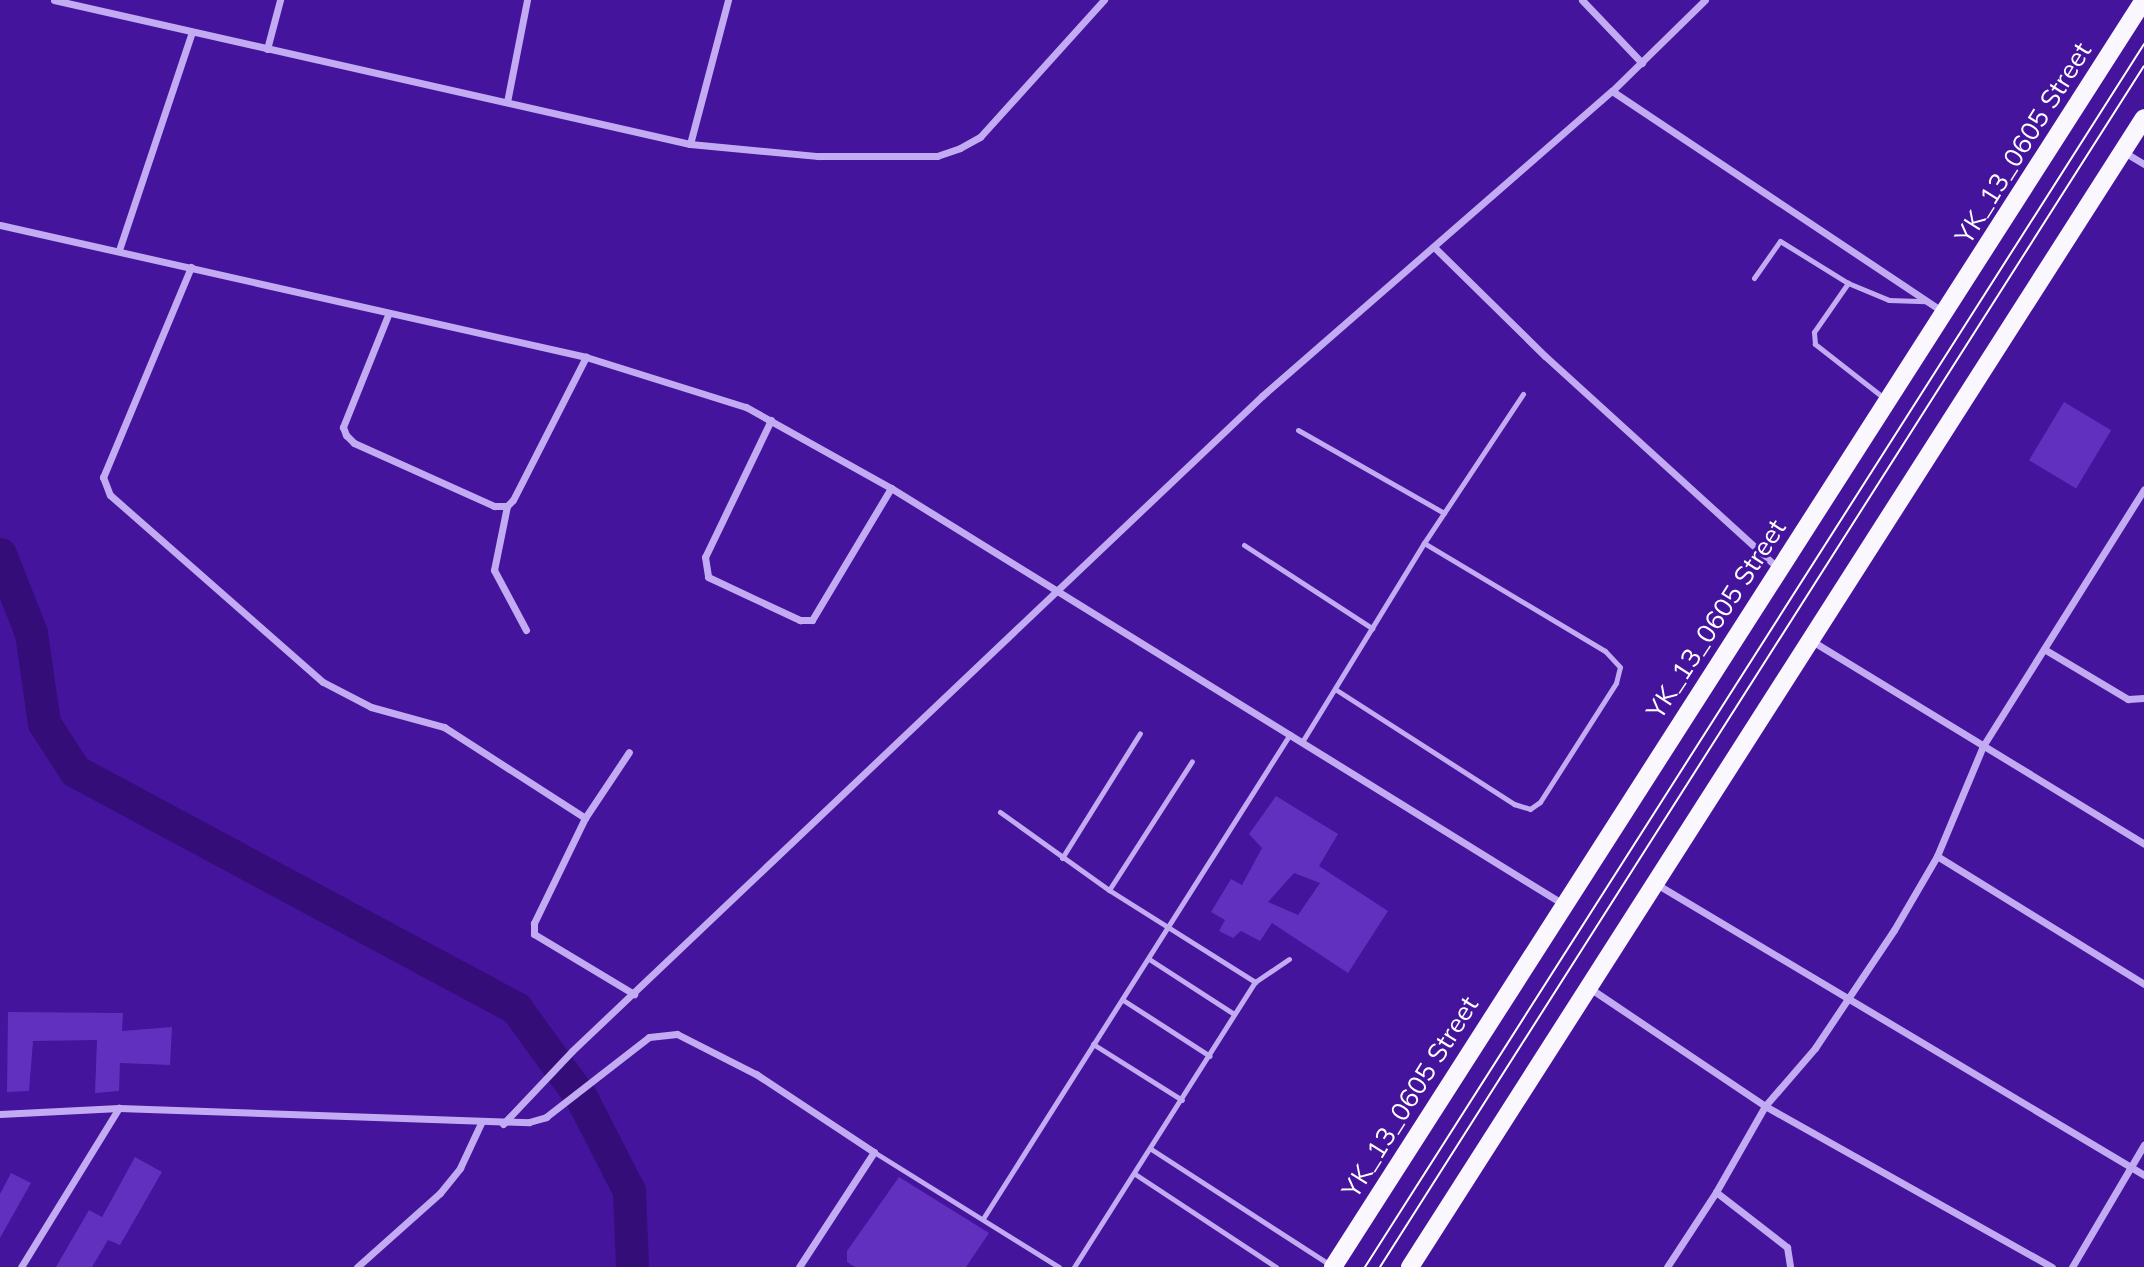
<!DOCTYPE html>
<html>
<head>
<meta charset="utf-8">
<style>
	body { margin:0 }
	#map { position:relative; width:2144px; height:1267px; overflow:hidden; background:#44149c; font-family:Mulish,sans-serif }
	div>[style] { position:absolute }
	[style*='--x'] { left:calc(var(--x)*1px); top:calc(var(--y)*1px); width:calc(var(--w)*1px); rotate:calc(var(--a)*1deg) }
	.river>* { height:33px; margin:-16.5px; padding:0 16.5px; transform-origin:16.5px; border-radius:16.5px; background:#340d79 }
	.building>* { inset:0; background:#6130bf; transform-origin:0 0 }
	.service>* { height:5px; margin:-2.5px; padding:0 2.5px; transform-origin:2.5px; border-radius:2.5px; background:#c3abf3 }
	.minor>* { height:7px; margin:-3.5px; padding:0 3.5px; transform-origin:3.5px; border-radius:3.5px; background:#c3abf3 }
	.primary>* { height:18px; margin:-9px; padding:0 9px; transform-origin:9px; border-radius:9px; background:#faf7ff }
	.tram>* { height:2px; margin:-1px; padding:0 1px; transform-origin:1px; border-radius:1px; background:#fff }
	span { translate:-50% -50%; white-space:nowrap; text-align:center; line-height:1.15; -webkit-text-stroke:6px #44149c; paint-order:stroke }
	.street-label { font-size:26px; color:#fff }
</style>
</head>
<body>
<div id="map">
	<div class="river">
		<div style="--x:0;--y:554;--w:85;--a:68.6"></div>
		<div style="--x:31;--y:633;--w:91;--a:81.8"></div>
		<div style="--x:44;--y:723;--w:57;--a:57.1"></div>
		<div style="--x:75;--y:771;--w:501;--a:28.25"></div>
		<div style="--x:516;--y:1008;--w:112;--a:54"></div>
		<div style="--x:582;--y:1099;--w:103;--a:62.9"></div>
		<div style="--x:629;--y:1191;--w:76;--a:87.7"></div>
	</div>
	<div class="building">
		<div style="left:2064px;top:402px;width:55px;height:68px;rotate:31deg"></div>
		<div style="clip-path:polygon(evenodd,1276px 796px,1338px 834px,1319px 866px,1388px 911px,1348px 973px,1272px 923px,1260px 941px,1241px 931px,1233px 938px,1219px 931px,1225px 920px,1211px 912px,1231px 879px,1242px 885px,1262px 848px,1249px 834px,1276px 796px,1294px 873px,1320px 883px,1298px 915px,1268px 902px,1294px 873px)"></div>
		<div style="clip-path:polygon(8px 1012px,123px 1013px,122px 1031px,172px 1027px,170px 1065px,120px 1063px,119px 1091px,95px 1093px,97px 1040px,33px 1041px,29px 1091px,7px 1092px)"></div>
		<div style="clip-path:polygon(135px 1157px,162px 1172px,120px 1245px,108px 1240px,92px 1267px,56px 1267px,89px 1210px,102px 1217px)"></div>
		<div style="clip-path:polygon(11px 1173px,31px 1183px,0 1238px,0 1194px)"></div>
		<div style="clip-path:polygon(899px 1177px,989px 1233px,966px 1267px,855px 1267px,847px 1262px,847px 1251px)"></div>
	</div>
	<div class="service">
		<div style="--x:1754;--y:278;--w:45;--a:-54.9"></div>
		<div style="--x:1780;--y:241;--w:80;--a:31.7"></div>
		<div style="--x:1884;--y:398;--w:88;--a:-142"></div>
		<div style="--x:1815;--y:344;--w:12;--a:-95"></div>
		<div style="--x:1814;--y:332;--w:60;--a:-55.2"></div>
		<div style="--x:1848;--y:283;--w:44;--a:22.5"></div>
		<div style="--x:1889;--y:300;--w:37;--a:2"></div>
		<div style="--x:1298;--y:430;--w:168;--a:29.6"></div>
		<div style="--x:1244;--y:545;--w:153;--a:33"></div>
		<div style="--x:1335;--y:689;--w:213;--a:32.7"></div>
		<div style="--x:1514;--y:804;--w:17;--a:17"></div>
		<div style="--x:1530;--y:809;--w:12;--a:-35"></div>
		<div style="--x:1540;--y:802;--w:141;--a:-57.4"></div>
		<div style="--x:1616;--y:683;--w:16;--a:-76"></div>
		<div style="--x:1620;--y:667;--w:22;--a:-133"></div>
		<div style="--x:1605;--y:651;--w:211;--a:-149.2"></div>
		<div style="--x:1302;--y:742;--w:233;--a:-58.5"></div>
		<div style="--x:1424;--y:543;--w:179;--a:-56.4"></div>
		<div style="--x:1000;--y:812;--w:134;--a:35.6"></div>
		<div style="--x:1109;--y:890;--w:173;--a:32.2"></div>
		<div style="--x:1062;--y:858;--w:147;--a:-58"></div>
		<div style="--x:1109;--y:890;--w:153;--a:-57.2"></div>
		<div style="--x:1149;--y:959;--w:101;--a:32.9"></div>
		<div style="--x:1123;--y:1000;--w:103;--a:32.8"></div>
		<div style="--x:1093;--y:1044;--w:105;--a:32.2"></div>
		<div style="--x:1151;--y:1149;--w:213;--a:32.9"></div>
		<div style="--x:874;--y:1152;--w:218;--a:31.9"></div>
		<div style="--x:1135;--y:1174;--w:169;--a:33.4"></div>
		<div style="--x:984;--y:1217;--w:572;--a:-57.64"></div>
		<div style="--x:1074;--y:1267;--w:338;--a:-57.6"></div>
		<div style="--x:1255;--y:982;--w:41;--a:-34.1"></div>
	</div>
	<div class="minor">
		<div style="--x:54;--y:0;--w:652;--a:12.76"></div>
		<div style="--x:690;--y:144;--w:129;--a:5.4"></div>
		<div style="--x:818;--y:156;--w:119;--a:0"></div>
		<div style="--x:937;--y:156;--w:24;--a:-19"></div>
		<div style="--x:960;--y:148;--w:23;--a:-29"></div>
		<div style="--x:980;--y:137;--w:185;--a:-47.9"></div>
		<div style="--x:1582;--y:0;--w:87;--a:46.4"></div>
		<div style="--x:267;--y:49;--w:51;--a:-75.1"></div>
		<div style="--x:1612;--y:91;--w:398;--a:33.7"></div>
		<div style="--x:507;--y:102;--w:104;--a:-78.9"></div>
		<div style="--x:690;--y:144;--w:149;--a:-75.2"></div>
		<div style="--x:2124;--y:152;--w:23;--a:31"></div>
		<div style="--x:0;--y:225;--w:601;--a:12.69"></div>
		<div style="--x:586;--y:357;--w:168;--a:17.4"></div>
		<div style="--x:746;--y:407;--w:166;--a:29.2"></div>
		<div style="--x:891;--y:488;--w:790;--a:31.76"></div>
		<div style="--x:1435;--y:248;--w:154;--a:44.5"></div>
		<div style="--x:1545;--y:356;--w:316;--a:42.3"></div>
		<div style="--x:119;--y:250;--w:230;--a:-71.5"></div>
		<div style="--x:191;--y:267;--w:228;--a:112.7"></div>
		<div style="--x:103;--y:477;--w:19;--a:69"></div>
		<div style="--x:110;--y:495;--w:283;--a:41.3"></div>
		<div style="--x:323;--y:682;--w:54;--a:27.5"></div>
		<div style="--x:371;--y:707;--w:76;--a:15.3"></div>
		<div style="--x:444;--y:727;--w:168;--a:32.8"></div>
		<div style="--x:585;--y:818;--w:117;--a:115.9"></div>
		<div style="--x:534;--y:923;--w:11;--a:90"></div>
		<div style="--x:534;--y:934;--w:117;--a:31"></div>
		<div style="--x:388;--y:315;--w:121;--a:111.9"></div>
		<div style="--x:343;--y:427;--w:9;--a:69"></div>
		<div style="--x:346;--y:435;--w:11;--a:45"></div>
		<div style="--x:354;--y:443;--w:154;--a:24.2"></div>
		<div style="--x:494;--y:506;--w:13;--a:0"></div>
		<div style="--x:507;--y:506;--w:8;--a:-45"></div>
		<div style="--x:513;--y:500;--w:161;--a:-63"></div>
		<div style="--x:771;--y:420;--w:152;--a:115.7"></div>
		<div style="--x:705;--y:557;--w:20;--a:81"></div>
		<div style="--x:708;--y:577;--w:102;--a:25.1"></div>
		<div style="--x:800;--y:620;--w:12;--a:0"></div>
		<div style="--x:812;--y:620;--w:154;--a:-59.1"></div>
		<div style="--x:507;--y:506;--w:65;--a:101.5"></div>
		<div style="--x:494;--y:570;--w:68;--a:61.9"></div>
		<div style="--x:1812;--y:641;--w:389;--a:31.4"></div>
		<div style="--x:2044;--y:649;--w:98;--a:30.8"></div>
		<div style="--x:2128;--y:699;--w:16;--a:-4"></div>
		<div style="--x:585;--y:818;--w:79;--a:-56.3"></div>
		<div style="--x:1937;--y:856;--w:243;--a:31.7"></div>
		<div style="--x:1658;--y:885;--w:566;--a:30.82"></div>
		<div style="--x:1591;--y:989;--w:210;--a:33.9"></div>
		<div style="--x:1765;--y:1106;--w:77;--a:-49.2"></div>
		<div style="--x:1815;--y:1048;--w:142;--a:-56.2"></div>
		<div style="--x:1894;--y:930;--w:86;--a:-59.8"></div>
		<div style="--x:1937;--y:856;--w:119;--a:-67.3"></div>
		<div style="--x:1983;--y:746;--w:303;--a:-57.9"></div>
		<div style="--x:0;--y:1114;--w:119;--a:-2.9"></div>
		<div style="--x:119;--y:1108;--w:410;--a:2"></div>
		<div style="--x:529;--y:1122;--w:18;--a:-16"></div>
		<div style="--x:546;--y:1117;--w:130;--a:-37.8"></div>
		<div style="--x:649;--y:1037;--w:28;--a:-6"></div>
		<div style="--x:677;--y:1034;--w:89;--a:26.9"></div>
		<div style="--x:756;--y:1074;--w:141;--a:33.5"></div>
		<div style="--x:874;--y:1152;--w:137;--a:123.1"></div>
		<div style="--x:503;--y:1124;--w:100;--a:-46.6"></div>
		<div style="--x:572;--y:1051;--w:951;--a:-43.51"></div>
		<div style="--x:1262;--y:396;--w:464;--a:-41.1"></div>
		<div style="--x:1612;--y:91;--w:130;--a:-44.4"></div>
		<div style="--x:1716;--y:1192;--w:99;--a:-60.3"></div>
		<div style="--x:1765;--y:1106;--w:329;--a:29.3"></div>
		<div style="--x:21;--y:1267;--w:187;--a:-58.4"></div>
		<div style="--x:357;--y:1267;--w:111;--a:-41.7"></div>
		<div style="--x:440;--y:1193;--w:32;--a:-51"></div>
		<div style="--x:460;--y:1168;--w:50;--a:-65"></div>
		<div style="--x:1667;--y:1267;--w:90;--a:-56.8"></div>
		<div style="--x:1716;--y:1192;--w:90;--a:37.8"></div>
		<div style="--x:1787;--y:1247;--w:20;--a:81"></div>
		<div style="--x:2072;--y:1267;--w:142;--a:-59.5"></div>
	</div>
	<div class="primary">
		<div style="--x:1333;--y:1267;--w:1504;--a:-57.38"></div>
		<div style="--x:1410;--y:1267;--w:1363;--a:-57.43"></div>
	</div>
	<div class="tram">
		<div style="--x:1365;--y:1267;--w:1450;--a:-57.5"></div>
		<div style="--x:1380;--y:1267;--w:1423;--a:-57.54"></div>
	</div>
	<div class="street-label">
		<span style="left:2023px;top:143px;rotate:-58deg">YK_13_0605 Street</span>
		<span style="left:1716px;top:619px;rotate:-57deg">YK_13_0605 Street</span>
		<span style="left:1410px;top:1097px;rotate:-58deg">YK_13_0605 Street</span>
	</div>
</div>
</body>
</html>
